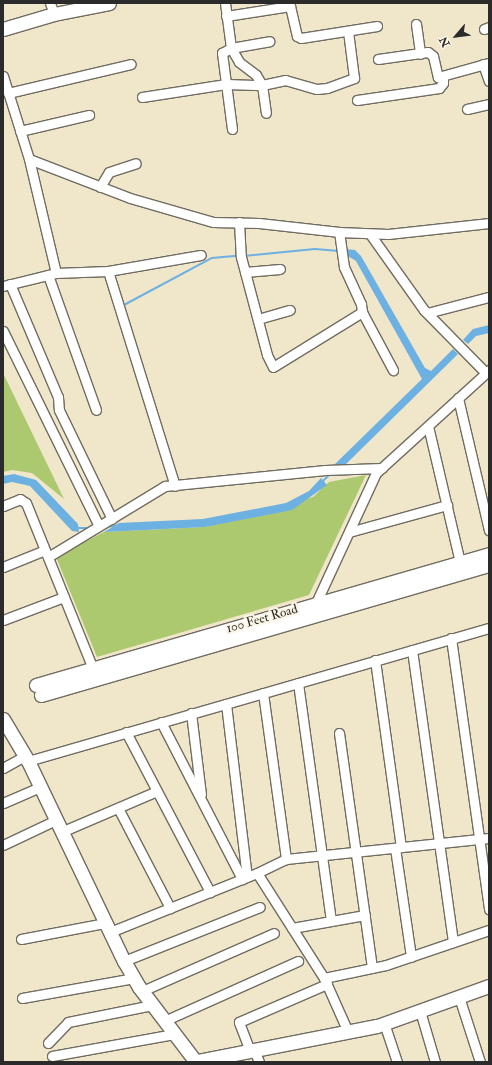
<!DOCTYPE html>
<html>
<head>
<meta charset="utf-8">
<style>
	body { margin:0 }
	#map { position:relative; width:492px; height:1065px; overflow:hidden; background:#f0e6c9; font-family:"IM FELL Double Pica",serif }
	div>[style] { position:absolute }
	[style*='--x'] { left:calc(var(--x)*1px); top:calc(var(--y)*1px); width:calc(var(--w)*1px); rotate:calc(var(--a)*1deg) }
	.green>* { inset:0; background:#acc970 }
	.water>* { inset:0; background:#6db0e2 }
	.stream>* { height:2px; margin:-1px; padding:0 1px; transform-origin:1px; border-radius:1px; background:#6db0e2 }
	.roads { filter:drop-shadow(1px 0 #706c62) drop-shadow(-1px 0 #706c62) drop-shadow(0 1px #706c62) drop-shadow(0 -1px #706c62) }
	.street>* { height:9px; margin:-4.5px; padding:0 4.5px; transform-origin:4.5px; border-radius:4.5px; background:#fff }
	.secondary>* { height:13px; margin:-6.5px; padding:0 6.5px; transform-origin:6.5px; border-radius:6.5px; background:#fff }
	span { translate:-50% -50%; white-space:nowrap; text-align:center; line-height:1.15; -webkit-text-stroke:4px #fcf5e5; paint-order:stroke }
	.street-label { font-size:13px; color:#2b2b2b }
	.frame { position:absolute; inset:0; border:4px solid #2b2b2b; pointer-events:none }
	.north { position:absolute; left:436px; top:16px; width:40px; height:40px; -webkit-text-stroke:3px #fcf5e5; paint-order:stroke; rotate:242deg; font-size:11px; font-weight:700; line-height:16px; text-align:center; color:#2b2b2b }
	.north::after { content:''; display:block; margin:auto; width:14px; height:18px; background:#2b2b2b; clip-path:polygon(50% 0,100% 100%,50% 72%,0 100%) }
</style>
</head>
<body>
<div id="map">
	<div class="green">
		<div style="clip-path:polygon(3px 373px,64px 499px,32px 473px,12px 470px,3px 472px)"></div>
		<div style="clip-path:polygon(366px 475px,309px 595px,97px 657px,56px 557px,104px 532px,205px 527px,313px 497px,329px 482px)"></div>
	</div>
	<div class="water">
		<div style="clip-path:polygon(345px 249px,355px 250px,361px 256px,425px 368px,431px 371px,453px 349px,458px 354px,346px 464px,334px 465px,422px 379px,356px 261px,346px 255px)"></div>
		<div style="clip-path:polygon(489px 325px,489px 333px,476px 336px,468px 344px,463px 340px,473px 329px)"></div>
		<div style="clip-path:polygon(14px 474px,36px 480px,78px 524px,79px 532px,72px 531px,30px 486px,12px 482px,3px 484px,3px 476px)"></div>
		<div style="clip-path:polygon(321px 478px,327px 485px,292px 510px,205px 527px,104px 532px,119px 523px,203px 519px,286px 503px,309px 491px)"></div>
	</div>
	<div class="stream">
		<div style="--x:244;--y:256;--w:71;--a:-5.6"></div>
		<div style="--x:315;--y:249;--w:24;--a:5"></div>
		<div style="--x:122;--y:306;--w:102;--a:-28.1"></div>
		<div style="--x:212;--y:258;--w:25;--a:-5"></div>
		<div style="--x:322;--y:482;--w:11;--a:-45"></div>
		<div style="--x:105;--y:527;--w:10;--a:-6"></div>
		<div style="--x:77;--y:528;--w:12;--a:0"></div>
	</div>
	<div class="roads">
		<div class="street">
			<div style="--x:50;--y:3;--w:12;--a:70"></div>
			<div style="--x:225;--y:3;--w:45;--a:82.4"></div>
			<div style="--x:231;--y:48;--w:16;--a:60"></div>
			<div style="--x:239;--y:62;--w:21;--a:37"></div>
			<div style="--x:256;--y:75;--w:12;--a:59"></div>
			<div style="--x:262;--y:85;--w:28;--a:82"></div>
			<div style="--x:226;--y:16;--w:65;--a:-8.9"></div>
			<div style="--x:290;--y:6;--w:31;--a:77"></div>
			<div style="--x:297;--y:36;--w:4;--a:27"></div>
			<div style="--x:301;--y:38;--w:77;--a:-9"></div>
			<div style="--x:416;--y:24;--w:30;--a:82"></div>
			<div style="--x:484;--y:29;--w:5;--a:-22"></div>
			<div style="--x:378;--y:59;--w:50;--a:-8"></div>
			<div style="--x:428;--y:52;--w:6;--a:39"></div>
			<div style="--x:433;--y:56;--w:22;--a:77"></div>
			<div style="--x:438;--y:77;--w:53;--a:-15.4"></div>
			<div style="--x:483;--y:64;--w:18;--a:71"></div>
			<div style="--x:3;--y:76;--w:87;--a:72.6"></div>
			<div style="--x:29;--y:159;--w:117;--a:76.7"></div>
			<div style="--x:8;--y:93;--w:126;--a:-13.3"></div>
			<div style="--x:142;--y:97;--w:85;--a:-8.8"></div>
			<div style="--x:226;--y:84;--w:36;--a:2"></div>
			<div style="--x:262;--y:85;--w:24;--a:-12"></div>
			<div style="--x:285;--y:80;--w:33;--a:16"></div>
			<div style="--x:317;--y:89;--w:10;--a:-6"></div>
			<div style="--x:327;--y:88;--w:29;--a:-20"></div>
			<div style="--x:354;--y:78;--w:47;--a:-97.3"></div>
			<div style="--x:357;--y:100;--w:83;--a:-8.3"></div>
			<div style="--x:439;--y:88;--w:6;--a:-51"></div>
			<div style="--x:443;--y:83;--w:6;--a:-90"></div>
			<div style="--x:467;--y:109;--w:23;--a:-13"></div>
			<div style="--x:232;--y:129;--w:77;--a:-97.5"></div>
			<div style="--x:222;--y:53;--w:10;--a:-29"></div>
			<div style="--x:231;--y:48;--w:39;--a:-10"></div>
			<div style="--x:20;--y:131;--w:71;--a:-13.1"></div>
			<div style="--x:29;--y:159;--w:108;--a:21.1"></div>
			<div style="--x:130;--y:198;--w:86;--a:16.1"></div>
			<div style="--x:213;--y:222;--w:46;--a:1.2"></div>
			<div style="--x:259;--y:223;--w:81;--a:6.4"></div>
			<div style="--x:339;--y:232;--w:49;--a:2.3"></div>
			<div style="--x:388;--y:234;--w:102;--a:-6.2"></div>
			<div style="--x:100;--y:187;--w:17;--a:-59"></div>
			<div style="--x:109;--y:172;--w:28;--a:-18"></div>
			<div style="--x:239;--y:222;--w:35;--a:87"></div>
			<div style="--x:241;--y:257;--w:101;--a:75.1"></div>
			<div style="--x:267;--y:355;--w:13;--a:63"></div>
			<div style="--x:273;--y:367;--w:105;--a:-31.7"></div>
			<div style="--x:362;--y:312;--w:8;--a:-97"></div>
			<div style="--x:361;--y:304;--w:41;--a:-114.7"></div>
			<div style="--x:344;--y:267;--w:35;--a:-98"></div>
			<div style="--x:370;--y:234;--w:93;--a:54.6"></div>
			<div style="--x:424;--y:310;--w:88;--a:45.5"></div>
			<div style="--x:108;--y:271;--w:225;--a:72.7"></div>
			<div style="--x:245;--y:272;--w:35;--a:-5"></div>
			<div style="--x:48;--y:275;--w:143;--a:70.4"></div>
			<div style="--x:10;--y:284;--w:123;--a:67"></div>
			<div style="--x:58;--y:397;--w:13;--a:86"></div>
			<div style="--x:59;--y:410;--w:121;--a:64.1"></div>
			<div style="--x:3;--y:286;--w:55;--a:-13.8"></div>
			<div style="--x:56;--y:273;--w:52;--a:-2.2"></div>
			<div style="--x:108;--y:271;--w:94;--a:-9.8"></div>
			<div style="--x:362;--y:312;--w:66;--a:61.9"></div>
			<div style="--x:427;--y:313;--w:64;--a:-14.5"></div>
			<div style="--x:258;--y:319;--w:33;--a:-16"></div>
			<div style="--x:3;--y:331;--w:217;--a:63.8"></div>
			<div style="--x:458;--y:398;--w:136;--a:76.8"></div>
			<div style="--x:428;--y:426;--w:140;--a:76.8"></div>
			<div style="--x:3;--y:506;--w:18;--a:-22"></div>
			<div style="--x:20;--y:499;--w:7;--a:34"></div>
			<div style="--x:26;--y:503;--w:184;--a:68"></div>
			<div style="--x:349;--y:532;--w:102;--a:-15.4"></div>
			<div style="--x:48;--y:557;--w:137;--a:-31.3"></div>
			<div style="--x:165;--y:486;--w:161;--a:-5.7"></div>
			<div style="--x:325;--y:470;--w:57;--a:-2"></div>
			<div style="--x:3;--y:567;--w:45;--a:-22"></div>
			<div style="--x:314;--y:607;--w:148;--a:-65.2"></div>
			<div style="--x:376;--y:473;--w:153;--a:-42.3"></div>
			<div style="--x:3;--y:620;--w:65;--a:-20.7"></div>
			<div style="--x:451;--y:638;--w:274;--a:82"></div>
			<div style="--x:412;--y:650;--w:295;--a:82"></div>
			<div style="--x:375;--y:660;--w:189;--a:82.1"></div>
			<div style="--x:298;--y:683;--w:240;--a:82.1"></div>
			<div style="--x:263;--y:693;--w:168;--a:82.1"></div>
			<div style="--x:226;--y:704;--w:174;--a:83.1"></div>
			<div style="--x:191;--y:713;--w:82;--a:83"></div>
			<div style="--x:161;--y:722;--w:177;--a:62.7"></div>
			<div style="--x:126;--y:732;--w:181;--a:62.3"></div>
			<div style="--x:339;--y:733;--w:237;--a:82"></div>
			<div style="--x:28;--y:761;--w:480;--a:-16.1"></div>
			<div style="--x:3;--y:768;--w:25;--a:-29"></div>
			<div style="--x:3;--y:803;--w:40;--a:-23.4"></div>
			<div style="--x:118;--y:808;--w:113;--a:62.5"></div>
			<div style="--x:61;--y:832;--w:104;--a:-23.1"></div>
			<div style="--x:3;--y:845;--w:59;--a:-25.3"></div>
			<div style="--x:395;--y:848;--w:110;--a:81.6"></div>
			<div style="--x:257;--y:873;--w:125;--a:57.5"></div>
			<div style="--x:324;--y:978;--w:59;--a:66"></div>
			<div style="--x:292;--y:928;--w:74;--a:-10.1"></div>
			<div style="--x:110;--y:932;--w:158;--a:-21.9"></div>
			<div style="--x:257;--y:873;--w:32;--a:-26"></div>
			<div style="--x:286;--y:859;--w:204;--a:-5.9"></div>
			<div style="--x:21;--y:939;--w:86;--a:-10.8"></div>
			<div style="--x:124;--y:961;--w:146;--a:-21.7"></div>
			<div style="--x:324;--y:978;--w:63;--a:-11.8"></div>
			<div style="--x:386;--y:965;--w:109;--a:-18.8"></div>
			<div style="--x:142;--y:991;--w:144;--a:-23.7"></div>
			<div style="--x:459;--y:997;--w:68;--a:72.1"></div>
			<div style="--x:22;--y:998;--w:114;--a:-10.1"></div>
			<div style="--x:420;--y:1011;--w:53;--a:73.6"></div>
			<div style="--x:164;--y:1021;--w:147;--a:-24.1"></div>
			<div style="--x:384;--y:1023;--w:41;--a:71.6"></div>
			<div style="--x:48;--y:1043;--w:29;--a:-46"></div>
			<div style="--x:68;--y:1022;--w:86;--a:-11.4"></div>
			<div style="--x:254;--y:1050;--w:13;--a:67"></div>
			<div style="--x:250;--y:1051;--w:31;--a:-111"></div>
			<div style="--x:239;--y:1022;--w:96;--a:-23.4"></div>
			<div style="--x:52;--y:1056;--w:124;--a:-10.2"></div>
		</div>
		<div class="secondary">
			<div style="--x:3;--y:29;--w:53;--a:-16.4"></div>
			<div style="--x:54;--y:14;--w:56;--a:-11.3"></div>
			<div style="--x:36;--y:685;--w:472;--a:-16.1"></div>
			<div style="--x:41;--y:695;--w:466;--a:-16.2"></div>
			<div style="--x:3;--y:719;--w:49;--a:59.2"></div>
			<div style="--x:28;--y:761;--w:222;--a:64.4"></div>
			<div style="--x:124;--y:961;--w:30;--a:60"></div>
			<div style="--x:139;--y:987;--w:94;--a:52.8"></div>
			<div style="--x:193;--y:1062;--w:187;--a:-11.1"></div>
			<div style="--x:377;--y:1026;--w:119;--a:-19.7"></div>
		</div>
	</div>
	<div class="street-label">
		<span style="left:262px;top:619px;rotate:-16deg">100 Feet Road</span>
	</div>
	<div class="frame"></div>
	<div class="north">N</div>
</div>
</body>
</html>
